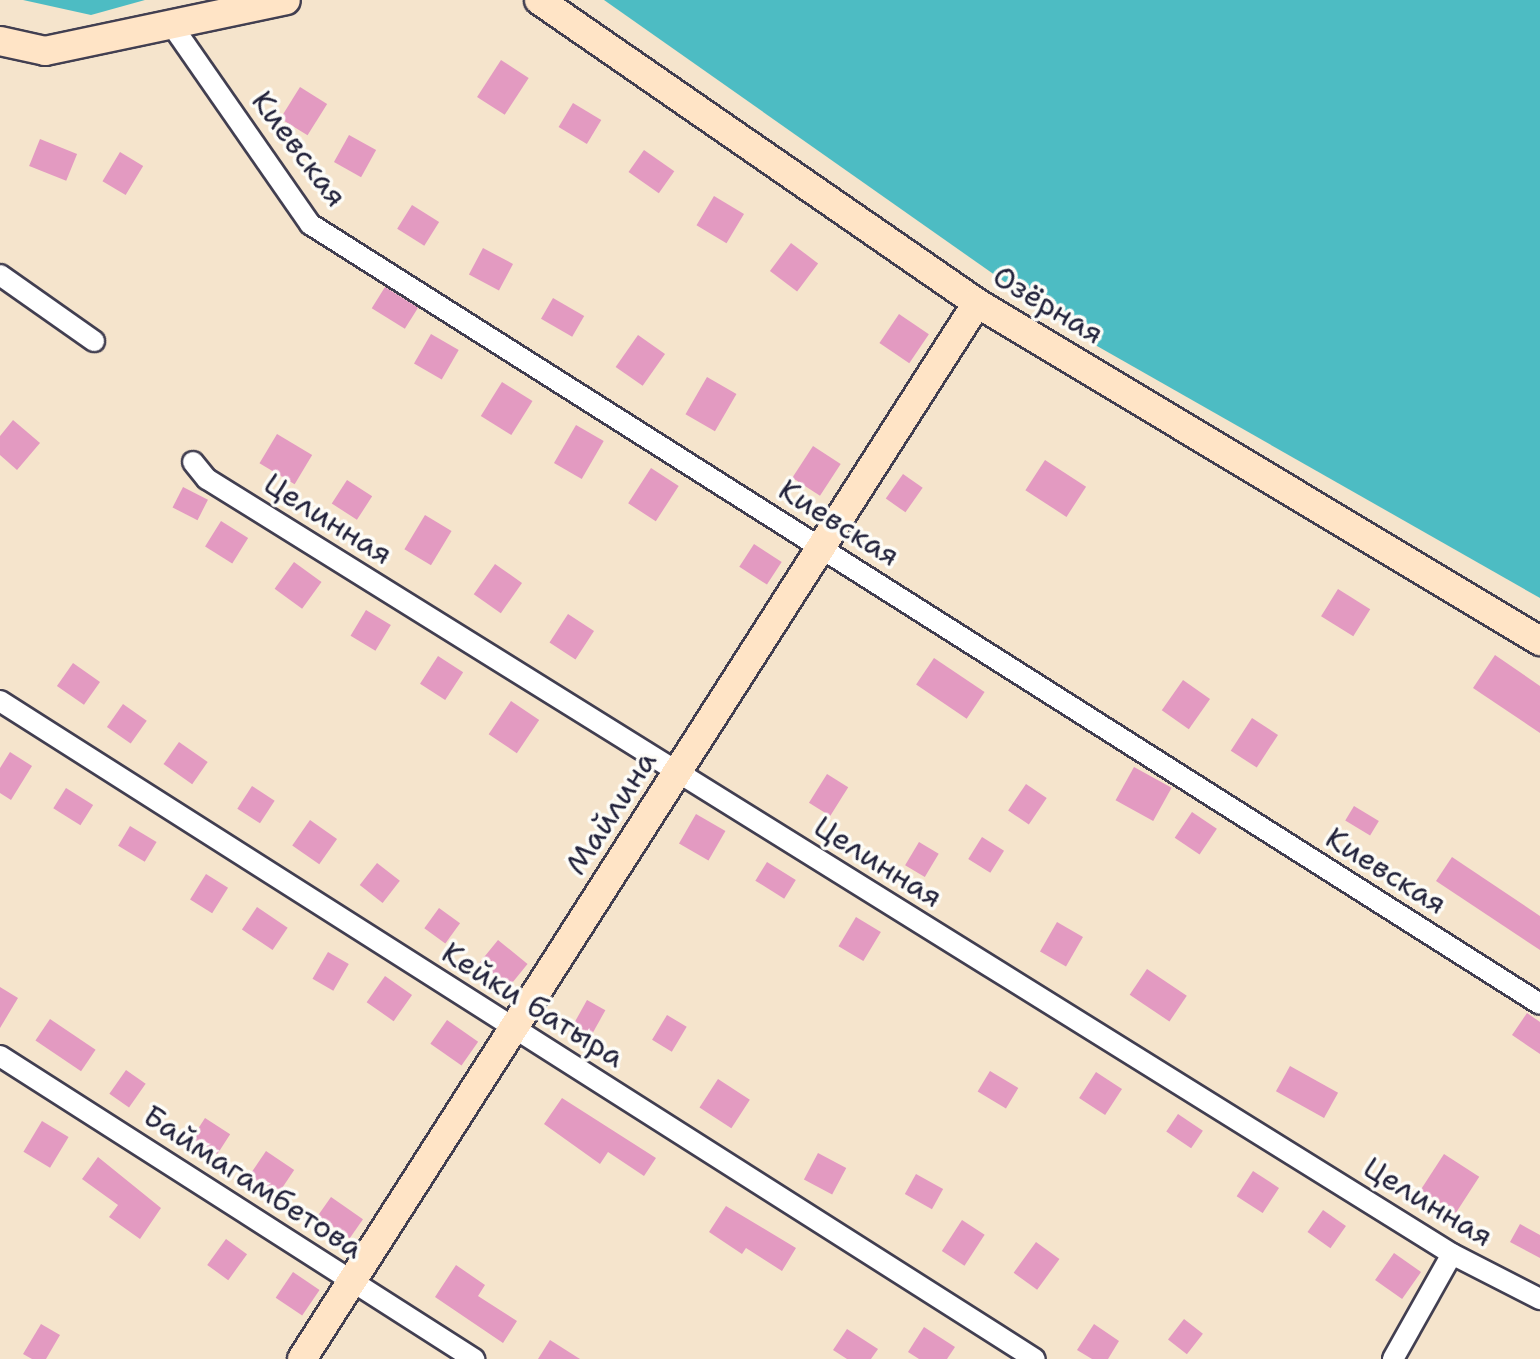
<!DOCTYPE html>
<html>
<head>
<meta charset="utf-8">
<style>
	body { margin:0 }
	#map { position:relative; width:1540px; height:1359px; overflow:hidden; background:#f5e4cc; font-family:"Shantell Sans",sans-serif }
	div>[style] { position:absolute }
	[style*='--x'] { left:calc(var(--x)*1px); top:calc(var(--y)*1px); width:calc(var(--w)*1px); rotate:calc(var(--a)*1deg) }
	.water>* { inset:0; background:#4dbcc3 }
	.building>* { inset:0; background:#e39ac1; transform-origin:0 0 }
	.roads { filter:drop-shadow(2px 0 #423f51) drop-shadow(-2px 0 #423f51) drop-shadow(0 2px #423f51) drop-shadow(0 -2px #423f51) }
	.street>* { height:20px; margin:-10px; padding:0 10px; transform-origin:10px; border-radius:10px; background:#fff }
	.secondary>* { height:28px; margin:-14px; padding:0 14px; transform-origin:14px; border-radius:14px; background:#ffe4c6 }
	span { translate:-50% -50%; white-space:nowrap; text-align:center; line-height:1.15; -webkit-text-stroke:7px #fdfcf7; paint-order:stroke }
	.street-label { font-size:30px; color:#22223b }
</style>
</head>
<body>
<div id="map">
	<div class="water">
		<div style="clip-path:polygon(23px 0,145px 0,91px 15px)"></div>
		<div style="clip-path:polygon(604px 0,1540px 0,1540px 598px,1090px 342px)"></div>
	</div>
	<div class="building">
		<div style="left:501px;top:60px;width:33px;height:44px;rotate:33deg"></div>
		<div style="left:300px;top:87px;width:32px;height:37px;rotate:32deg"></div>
		<div style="left:573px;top:103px;width:33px;height:28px;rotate:31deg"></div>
		<div style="left:349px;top:135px;width:31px;height:31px;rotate:29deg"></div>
		<div style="left:40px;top:139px;width:40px;height:29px;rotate:22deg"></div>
		<div style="left:644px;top:150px;width:37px;height:27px;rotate:35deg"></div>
		<div style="left:120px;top:152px;width:27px;height:34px;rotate:31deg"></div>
		<div style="left:714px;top:196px;width:35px;height:34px;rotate:31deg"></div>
		<div style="left:412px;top:205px;width:32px;height:28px;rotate:32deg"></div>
		<div style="left:791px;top:243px;width:34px;height:35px;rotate:37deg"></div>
		<div style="left:483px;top:248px;width:34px;height:30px;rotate:28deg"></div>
		<div style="left:385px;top:287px;width:39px;height:25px;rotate:32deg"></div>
		<div style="left:553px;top:298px;width:36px;height:24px;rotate:30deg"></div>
		<div style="left:899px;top:314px;width:36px;height:35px;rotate:34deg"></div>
		<div style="left:431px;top:334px;width:32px;height:34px;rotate:30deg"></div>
		<div style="left:638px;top:335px;width:33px;height:39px;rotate:35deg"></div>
		<div style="left:707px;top:377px;width:34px;height:43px;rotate:30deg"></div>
		<div style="left:502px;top:382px;width:36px;height:40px;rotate:32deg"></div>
		<div style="clip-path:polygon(13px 420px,40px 443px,17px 470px,0 455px,0 436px)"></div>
		<div style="left:576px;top:425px;width:32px;height:44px;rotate:30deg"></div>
		<div style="left:277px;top:434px;width:41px;height:34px;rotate:31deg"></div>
		<div style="left:813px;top:446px;width:33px;height:38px;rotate:33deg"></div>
		<div style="left:1045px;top:460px;width:49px;height:36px;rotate:33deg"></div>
		<div style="left:651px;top:468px;width:33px;height:42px;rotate:33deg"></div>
		<div style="left:903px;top:474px;width:24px;height:30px;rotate:35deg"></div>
		<div style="left:347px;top:480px;width:30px;height:28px;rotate:33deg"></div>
		<div style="left:183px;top:487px;width:28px;height:23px;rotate:27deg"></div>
		<div style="left:425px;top:515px;width:31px;height:40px;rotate:31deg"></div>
		<div style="left:221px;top:521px;width:32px;height:30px;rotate:32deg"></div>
		<div style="left:754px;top:544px;width:33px;height:27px;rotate:33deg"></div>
		<div style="left:294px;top:562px;width:34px;height:33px;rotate:36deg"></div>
		<div style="left:495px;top:564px;width:33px;height:37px;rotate:35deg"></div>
		<div style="left:1338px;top:589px;width:38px;height:32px;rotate:32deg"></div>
		<div style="left:366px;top:610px;width:29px;height:30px;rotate:31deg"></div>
		<div style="left:568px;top:614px;width:31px;height:34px;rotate:33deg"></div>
		<div style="clip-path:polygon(1495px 655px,1540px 686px,1540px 733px,1473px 688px)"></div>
		<div style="left:438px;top:656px;width:30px;height:33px;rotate:33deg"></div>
		<div style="left:934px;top:658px;width:61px;height:32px;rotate:34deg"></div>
		<div style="left:73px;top:663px;width:33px;height:28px;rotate:35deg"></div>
		<div style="left:1183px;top:680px;width:33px;height:37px;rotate:35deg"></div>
		<div style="left:511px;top:701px;width:34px;height:40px;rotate:34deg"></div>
		<div style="left:123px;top:704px;width:29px;height:28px;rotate:35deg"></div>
		<div style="left:1252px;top:718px;width:31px;height:39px;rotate:33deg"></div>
		<div style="left:179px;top:742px;width:35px;height:27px;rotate:35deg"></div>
		<div style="clip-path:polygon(10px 752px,32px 766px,11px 800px,0 793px,0 768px)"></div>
		<div style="left:1134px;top:767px;width:43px;height:38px;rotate:29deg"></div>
		<div style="left:827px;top:774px;width:25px;height:34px;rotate:32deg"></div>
		<div style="left:1026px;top:784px;width:25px;height:32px;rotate:34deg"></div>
		<div style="left:252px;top:786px;width:27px;height:27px;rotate:33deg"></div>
		<div style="left:66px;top:788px;width:32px;height:24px;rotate:32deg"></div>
		<div style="left:1354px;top:806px;width:29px;height:17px;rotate:31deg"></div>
		<div style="left:1192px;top:812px;width:30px;height:31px;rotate:34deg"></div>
		<div style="left:696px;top:814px;width:34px;height:34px;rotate:30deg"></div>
		<div style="left:310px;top:820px;width:33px;height:31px;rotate:35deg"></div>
		<div style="left:130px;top:826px;width:31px;height:23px;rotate:31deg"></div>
		<div style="left:982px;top:837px;width:26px;height:26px;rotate:32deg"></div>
		<div style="left:919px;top:842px;width:23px;height:27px;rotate:31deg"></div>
		<div style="clip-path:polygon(1452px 857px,1540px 916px,1540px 950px,1436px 881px)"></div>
		<div style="left:767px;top:862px;width:34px;height:22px;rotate:32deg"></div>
		<div style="left:377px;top:863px;width:29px;height:28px;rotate:38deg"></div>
		<div style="left:206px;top:874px;width:26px;height:30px;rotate:32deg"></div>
		<div style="left:257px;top:907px;width:37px;height:27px;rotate:34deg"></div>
		<div style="left:439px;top:908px;width:26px;height:25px;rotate:36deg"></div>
		<div style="left:856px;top:917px;width:29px;height:34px;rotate:31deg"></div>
		<div style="left:1057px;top:922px;width:30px;height:34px;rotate:30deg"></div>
		<div style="left:498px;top:940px;width:38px;height:31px;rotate:39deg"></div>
		<div style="left:328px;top:952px;width:24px;height:31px;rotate:30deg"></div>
		<div style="left:1147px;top:969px;width:48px;height:31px;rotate:34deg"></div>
		<div style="left:385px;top:976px;width:33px;height:32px;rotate:35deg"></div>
		<div style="clip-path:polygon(0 987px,18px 998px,0 1028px)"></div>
		<div style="left:587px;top:1000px;width:21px;height:29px;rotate:29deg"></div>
		<div style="clip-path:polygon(1527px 1013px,1540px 1022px,1540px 1054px,1512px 1035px)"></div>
		<div style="left:667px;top:1015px;width:23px;height:29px;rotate:31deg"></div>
		<div style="left:50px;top:1019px;width:55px;height:26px;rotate:34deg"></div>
		<div style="left:447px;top:1020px;width:38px;height:29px;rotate:35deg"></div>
		<div style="left:1290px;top:1066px;width:55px;height:29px;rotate:29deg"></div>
		<div style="left:126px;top:1070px;width:24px;height:29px;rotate:35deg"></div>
		<div style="left:990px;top:1071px;width:33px;height:24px;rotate:31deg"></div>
		<div style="left:1096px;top:1072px;width:31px;height:31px;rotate:33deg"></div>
		<div style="left:718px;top:1079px;width:38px;height:34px;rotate:33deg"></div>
		<div style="clip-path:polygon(562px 1098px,656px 1158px,644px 1176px,608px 1152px,600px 1164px,544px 1124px)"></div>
		<div style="left:1178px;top:1114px;width:30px;height:21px;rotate:34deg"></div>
		<div style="left:205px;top:1118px;width:30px;height:24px;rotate:33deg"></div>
		<div style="left:42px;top:1121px;width:31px;height:36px;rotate:31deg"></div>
		<div style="left:266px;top:1151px;width:34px;height:30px;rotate:34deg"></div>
		<div style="left:818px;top:1153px;width:32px;height:30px;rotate:28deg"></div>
		<div style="left:1444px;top:1154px;width:42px;height:43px;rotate:33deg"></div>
		<div style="clip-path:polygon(98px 1157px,161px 1208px,140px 1239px,109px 1217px,118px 1205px,82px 1179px)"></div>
		<div style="left:1253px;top:1171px;width:31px;height:30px;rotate:33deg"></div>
		<div style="left:916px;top:1174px;width:31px;height:23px;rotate:29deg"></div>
		<div style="left:331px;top:1197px;width:39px;height:23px;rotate:35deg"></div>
		<div style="clip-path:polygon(726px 1206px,796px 1248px,782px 1271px,746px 1248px,742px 1254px,709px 1232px)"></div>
		<div style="left:1323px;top:1210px;width:28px;height:27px;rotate:35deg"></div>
		<div style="left:962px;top:1220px;width:27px;height:37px;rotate:33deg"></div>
		<div style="clip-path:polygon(1520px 1224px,1540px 1235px,1540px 1258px,1510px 1242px)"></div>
		<div style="left:226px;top:1239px;width:26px;height:32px;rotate:36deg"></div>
		<div style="left:1036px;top:1242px;width:29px;height:38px;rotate:36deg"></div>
		<div style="left:1394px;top:1253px;width:33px;height:33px;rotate:35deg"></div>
		<div style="clip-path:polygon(456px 1265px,485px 1285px,478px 1296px,517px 1321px,503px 1343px,435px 1297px)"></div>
		<div style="left:293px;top:1272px;width:32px;height:31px;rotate:34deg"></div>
		<div style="left:1184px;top:1319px;width:24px;height:26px;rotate:38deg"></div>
		<div style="clip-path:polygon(41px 1324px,60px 1335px,46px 1359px,32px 1359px,23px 1354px)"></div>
		<div style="clip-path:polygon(1094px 1324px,1119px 1341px,1108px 1359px,1092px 1359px,1077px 1350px)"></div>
		<div style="clip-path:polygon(924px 1327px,955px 1347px,947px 1359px,919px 1359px,908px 1352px)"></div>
		<div style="clip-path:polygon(847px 1329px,878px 1349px,871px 1359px,847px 1359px,833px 1350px)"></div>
		<div style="clip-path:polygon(550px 1340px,580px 1359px,538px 1359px)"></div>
	</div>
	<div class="roads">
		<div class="street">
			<div style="--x:171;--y:24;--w:244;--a:55.2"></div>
			<div style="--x:310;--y:224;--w:1456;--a:32.38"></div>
			<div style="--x:0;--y:275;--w:115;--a:35.1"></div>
			<div style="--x:193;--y:462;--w:22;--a:51"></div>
			<div style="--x:207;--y:479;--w:1467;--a:31.9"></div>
			<div style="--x:1452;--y:1254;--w:99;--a:27.1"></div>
			<div style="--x:0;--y:701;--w:1226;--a:32.45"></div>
			<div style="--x:0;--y:1056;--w:563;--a:32.59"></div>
			<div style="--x:1393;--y:1359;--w:120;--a:-60.7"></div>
		</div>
		<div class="secondary">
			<div style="--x:539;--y:0;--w:533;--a:34.67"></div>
			<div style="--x:977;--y:303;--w:657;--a:30.98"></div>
			<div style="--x:0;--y:41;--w:46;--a:12.5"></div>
			<div style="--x:45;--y:51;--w:246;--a:-11.9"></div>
			<div style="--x:302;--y:1359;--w:1253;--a:-57.41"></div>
		</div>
	</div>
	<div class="street-label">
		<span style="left:299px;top:149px;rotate:53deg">Киевская</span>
		<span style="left:1048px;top:305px;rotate:31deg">Озёрная</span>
		<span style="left:328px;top:519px;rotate:32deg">Целинная</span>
		<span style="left:839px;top:523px;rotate:32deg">Киевская</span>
		<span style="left:611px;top:813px;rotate:-57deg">Майлина</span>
		<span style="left:878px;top:862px;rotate:32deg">Целинная</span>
		<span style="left:1386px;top:871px;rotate:32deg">Киевская</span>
		<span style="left:533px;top:1005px;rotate:32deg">Кейки батыра</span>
		<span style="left:253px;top:1182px;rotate:33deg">Баймагамбетова</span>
		<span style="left:1428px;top:1202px;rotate:31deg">Целинная</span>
	</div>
</div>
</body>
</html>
